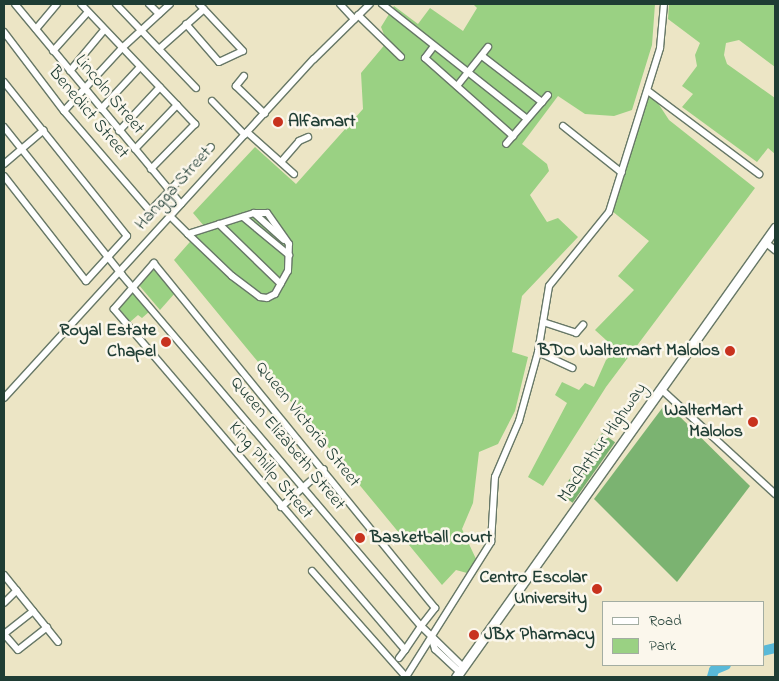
<!DOCTYPE html>
<html>
<head>
<meta charset="utf-8">
<style>
	body { margin:0 }
	#map { position:relative; width:779px; height:681px; overflow:hidden; background:#ece5c5; font-family:"Indie Flower",sans-serif }
	div>[style] { position:absolute }
	[style*='--x'] { left:calc(var(--x)*1px); top:calc(var(--y)*1px); width:calc(var(--w)*1px); rotate:calc(var(--a)*1deg) }
	.green>* { inset:0; background:#9ad183 }
	.forest>* { inset:0; background:#7bb371; transform-origin:0 0 }
	.river>* { height:10px; margin:-5px; padding:0 5px; transform-origin:5px; border-radius:5px; background:#59b9d8 }
	.roads { filter:drop-shadow(1px 0 #677867) drop-shadow(-1px 0 #677867) drop-shadow(0 1px #677867) drop-shadow(0 -1px #677867) }
	.minor>* { height:6px; margin:-3px; padding:0 3px; transform-origin:3px; border-radius:3px; background:#fff }
	.highway>* { height:9px; margin:-4.5px; padding:0 4.5px; transform-origin:4.5px; border-radius:4.5px; background:#fff }
	.dots>* { width:14px; height:14px; translate:-50% -50%; box-sizing:border-box; border:2px solid #fbf7ec; border-radius:50% }
	span { translate:-50% -50%; white-space:nowrap; text-align:center; line-height:1.15; -webkit-text-stroke:5px #fbf7ec; paint-order:stroke }
	.street-label { font-size:18px; color:#1f3d34 }
	.poi-label { font-size:18px; color:#1f3d34; font-weight:700 }
	.left { translate:0 -50%; text-align:left }
	.right { translate:-100% -50%; text-align:right }
	.frame { position:absolute; inset:0; border:5px solid #1f3d34; pointer-events:none }
	.legend { position:absolute; left:602px; top:601px; width:162px; height:65px; box-sizing:border-box; background:#fbf7ec; border:1px solid #a3ada2; margin:0; padding:6px 9px; list-style:none; font-size:15px; color:#1f3d34 }
	.legend li { display:flex; align-items:center; gap:10px; height:25px }
	.legend b { width:25px; border:1px solid #a3ada2 }
</style>
</head>
<body>
<div id="map">
	<div class="green">
		<div style="clip-path:polygon(473px 4px,655px 4px,652px 45px,632px 110px,614px 116px,585px 114px,558px 96px,522px 144px,547px 164px,549px 171px,530px 195px,538px 208px,547px 222px,558px 218px,578px 237px,522px 296px,512px 352px,528px 357px,515px 411px,498px 444px,479px 452px,473px 503px,462px 529px,476px 559px,467px 573px,456px 570px,442px 585px,174px 260px,204px 226px,193px 213px,255px 147px,296px 184px,363px 109px,361px 73px,387px 42px,381px 27px,394px 6px,418px 24px,430px 8px,463px 31px,477px 8px)"></div>
		<div style="clip-path:polygon(669px 4px,775px 4px,775px 67px,739px 40px,726px 43px,724px 55px,727px 64px,775px 98px,775px 154px,768px 148px,757px 162px,682px 107px,693px 94px,682px 86px,697px 66px,695px 55px,700px 43px,668px 19px)"></div>
		<div style="clip-path:polygon(647px 95px,656px 100px,669px 120px,755px 188px,606px 387px,543px 486px,528px 477px,567px 403px,555px 395px,562px 382px,579px 390px,585px 383px,594px 387px,606px 360px,617px 350px,595px 330px,634px 290px,618px 276px,649px 241px,612px 211px)"></div>
		<div style="clip-path:polygon(153px 268px,175px 293px,160px 310px,138px 284px)"></div>
		<div style="clip-path:polygon(132px 291px,150px 311px,142px 318px,138px 315px,130px 322px,118px 307px)"></div>
	</div>
	<div class="forest">
		<div style="clip-path:polygon(666px 403px,750px 486px,677px 582px,594px 499px)"></div>
		<div style="left:602px;top:433px;width:16px;height:74px;rotate:35deg"></div>
	</div>
	<div class="river">
		<div style="--x:763;--y:651;--w:12;--a:-14"></div>
		<div style="--x:712;--y:677;--w:7;--a:-74"></div>
		<div style="--x:714;--y:670;--w:13;--a:-23"></div>
	</div>
	<div class="roads">
		<div class="minor">
			<div style="--x:15;--y:4;--w:260;--a:50.3"></div>
			<div style="--x:81;--y:4;--w:166;--a:46.5"></div>
			<div style="--x:195;--y:124;--w:63;--a:134.4"></div>
			<div style="--x:116;--y:4;--w:116;--a:46.4"></div>
			<div style="--x:149;--y:4;--w:14;--a:45"></div>
			<div style="--x:340;--y:4;--w:21;--a:47"></div>
			<div style="--x:382;--y:4;--w:185;--a:38.4"></div>
			<div style="--x:358;--y:15;--w:60;--a:44.3"></div>
			<div style="--x:186;--y:24;--w:50;--a:49"></div>
			<div style="--x:219;--y:62;--w:26;--a:-25"></div>
			<div style="--x:243;--y:51;--w:64;--a:-133.1"></div>
			<div style="--x:36;--y:29;--w:33;--a:-50"></div>
			<div style="--x:4;--y:32;--w:99;--a:52.8"></div>
			<div style="--x:64;--y:111;--w:132;--a:49.3"></div>
			<div style="--x:150;--y:211;--w:88;--a:-46.4"></div>
			<div style="--x:434;--y:46;--w:15;--a:127"></div>
			<div style="--x:425;--y:58;--w:118;--a:41.6"></div>
			<div style="--x:159;--y:49;--w:60;--a:-41.6"></div>
			<div style="--x:53;--y:51;--w:52;--a:-48.1"></div>
			<div style="--x:482;--y:56;--w:76;--a:37.5"></div>
			<div style="--x:542;--y:102;--w:55;--a:130.6"></div>
			<div style="--x:70;--y:71;--w:53;--a:-50.3"></div>
			<div style="--x:244;--y:76;--w:13;--a:129"></div>
			<div style="--x:236;--y:86;--w:40;--a:44"></div>
			<div style="--x:4;--y:82;--w:197;--a:51.4"></div>
			<div style="--x:127;--y:236;--w:61;--a:132.3"></div>
			<div style="--x:86;--y:281;--w:133;--a:-128"></div>
			<div style="--x:457;--y:86;--w:50;--a:-51.5"></div>
			<div style="--x:648;--y:91;--w:139;--a:36.8"></div>
			<div style="--x:212;--y:101;--w:47;--a:45.9"></div>
			<div style="--x:542;--y:102;--w:9;--a:-49"></div>
			<div style="--x:101;--y:109;--w:57;--a:-47.1"></div>
			<div style="--x:64;--y:111;--w:86;--a:-47.4"></div>
			<div style="--x:122;--y:48;--w:65;--a:-42.5"></div>
			<div style="--x:563;--y:126;--w:75;--a:38.5"></div>
			<div style="--x:4;--y:127;--w:189;--a:51.4"></div>
			<div style="--x:122;--y:275;--w:461;--a:49.6"></div>
			<div style="--x:421;--y:626;--w:59;--a:44.3"></div>
			<div style="--x:119;--y:131;--w:60;--a:-47"></div>
			<div style="--x:247;--y:132;--w:63;--a:41.8"></div>
			<div style="--x:135;--y:149;--w:61;--a:-46.3"></div>
			<div style="--x:281;--y:162;--w:28;--a:-49"></div>
			<div style="--x:299;--y:141;--w:10;--a:-24"></div>
			<div style="--x:4;--y:164;--w:52;--a:-40.4"></div>
			<div style="--x:254;--y:213;--w:40;--a:42"></div>
			<div style="--x:170;--y:216;--w:25;--a:45"></div>
			<div style="--x:188;--y:234;--w:61;--a:43.7"></div>
			<div style="--x:232;--y:276;--w:35;--a:37"></div>
			<div style="--x:260;--y:297;--w:7;--a:8"></div>
			<div style="--x:267;--y:298;--w:9;--a:-27"></div>
			<div style="--x:275;--y:294;--w:26;--a:-61"></div>
			<div style="--x:288;--y:271;--w:27;--a:-88"></div>
			<div style="--x:289;--y:244;--w:38;--a:-125"></div>
			<div style="--x:267;--y:213;--w:13;--a:180"></div>
			<div style="--x:254;--y:213;--w:69;--a:162.3"></div>
			<div style="--x:243;--y:217;--w:60;--a:39.6"></div>
			<div style="--x:219;--y:224;--w:86;--a:44.1"></div>
			<div style="--x:765;--y:242;--w:13;--a:39"></div>
			<div style="--x:543;--y:322;--w:35;--a:18"></div>
			<div style="--x:576;--y:333;--w:11;--a:-49"></div>
			<div style="--x:538;--y:352;--w:38;--a:25"></div>
			<div style="--x:661;--y:389;--w:155;--a:42.6"></div>
			<div style="--x:4;--y:398;--w:459;--a:-47.6"></div>
			<div style="--x:314;--y:59;--w:78;--a:-44.5"></div>
			<div style="--x:281;--y:507;--w:57;--a:-41.5"></div>
			<div style="--x:312;--y:571;--w:142;--a:48.4"></div>
			<div style="--x:406;--y:677;--w:160;--a:-57.8"></div>
			<div style="--x:491;--y:542;--w:65;--a:-86.5"></div>
			<div style="--x:495;--y:477;--w:61;--a:-66.8"></div>
			<div style="--x:519;--y:421;--w:72;--a:-74.6"></div>
			<div style="--x:538;--y:352;--w:67;--a:-80.5"></div>
			<div style="--x:549;--y:286;--w:95;--a:-51"></div>
			<div style="--x:609;--y:212;--w:172;--a:-72.7"></div>
			<div style="--x:660;--y:48;--w:44;--a:-84.8"></div>
			<div style="--x:4;--y:575;--w:86;--a:51.1"></div>
			<div style="--x:4;--y:603;--w:18;--a:-45"></div>
			<div style="--x:4;--y:634;--w:21;--a:49"></div>
			<div style="--x:18;--y:650;--w:37;--a:-38"></div>
			<div style="--x:4;--y:634;--w:37;--a:-38"></div>
			<div style="--x:431;--y:636;--w:14;--a:73"></div>
			<div style="--x:435;--y:649;--w:34;--a:43"></div>
			<div style="--x:399;--y:658;--w:10;--a:-53"></div>
			<div style="--x:405;--y:650;--w:29;--a:-56"></div>
			<div style="--x:421;--y:626;--w:23;--a:-52"></div>
			<div style="--x:435;--y:608;--w:445;--a:-129.2"></div>
			<div style="--x:154;--y:263;--w:61;--a:131"></div>
			<div style="--x:114;--y:309;--w:448;--a:49.5"></div>
		</div>
		<div class="highway">
			<div style="--x:456;--y:677;--w:551;--a:-54.61"></div>
		</div>
	</div>
	<div class="dots">
		<div style="left:278px;top:122px;background:#c8321e"></div>
		<div style="left:166px;top:342px;background:#c8321e"></div>
		<div style="left:730px;top:351px;background:#c8321e"></div>
		<div style="left:753px;top:422px;background:#c8321e"></div>
		<div style="left:360px;top:538px;background:#c8321e"></div>
		<div style="left:597px;top:589px;background:#c8321e"></div>
		<div style="left:474px;top:635px;background:#c8321e"></div>
	</div>
	<div class="street-label">
		<span style="left:109px;top:95px;rotate:50deg">Lincoln Street</span>
		<span style="left:88px;top:113px;rotate:50deg">Benedict Street</span>
		<span style="left:174px;top:189px;rotate:-48deg">Hangga Street</span>
		<span style="left:307px;top:425px;rotate:51deg">Queen Victoria Street</span>
		<span style="left:603px;top:443px;rotate:-55deg">MacArthur Highway</span>
		<span style="left:287px;top:444px;rotate:50deg">Queen Elizabeth Street</span>
		<span style="left:270px;top:471px;rotate:50deg">King Phillp Street</span>
	</div>
	<div class="poi-label">
		<span class="left" style="left:288px;top:122px">Alfamart</span>
		<span class="right" style="left:156px;top:342px">Royal Estate<br>Chapel</span>
		<span class="right" style="left:720px;top:351px">BDO Waltermart Malolos</span>
		<span class="right" style="left:743px;top:422px">WalterMart<br>Malolos</span>
		<span class="left" style="left:370px;top:538px">Basketball court</span>
		<span class="right" style="left:587px;top:589px">Centro Escolar<br>University</span>
		<span class="left" style="left:484px;top:635px">JBX Pharmacy</span>
	</div>
	<div class="frame"></div>
	<ul class="legend">
	<li><b style="height:6px;background:#fff"></b>Road</li>
	<li><b style="height:14px;background:#9ad183"></b>Park</li>
	</ul>
</div>
</body>
</html>
